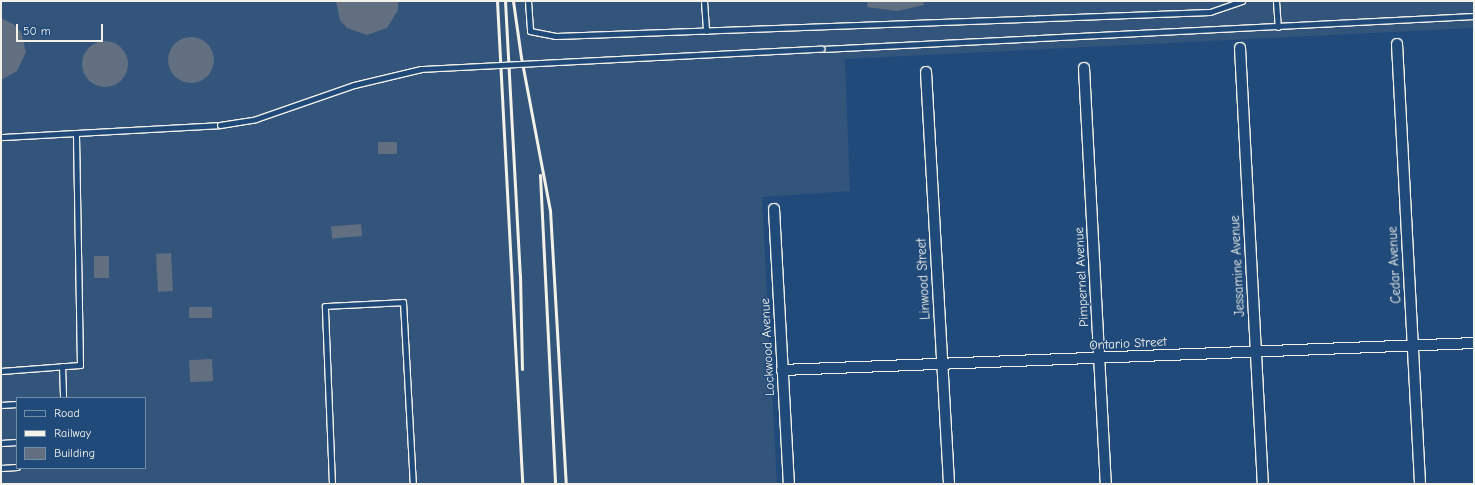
<!DOCTYPE html>
<html>
<head>
<meta charset="utf-8">
<style>
	body { margin:0 }
	#map { position:relative; width:1475px; height:485px; overflow:hidden; background:#1f4a7a; font-family:"Comic Neue",sans-serif }
	div>[style] { position:absolute }
	[style*='--x'] { left:calc(var(--x)*1px); top:calc(var(--y)*1px); width:calc(var(--w)*1px); rotate:calc(var(--a)*1deg) }
	.built>* { inset:0; background:#33557c }
	.building>* { inset:0; background:#626f81; transform-origin:0 0 }
	.round { border-radius:50% }
	.roads { filter:drop-shadow(1px 0 #f4f1e8) drop-shadow(-1px 0 #f4f1e8) drop-shadow(0 1px #f4f1e8) drop-shadow(0 -1px #f4f1e8) }
	.lane>* { height:5px; margin:-2.5px; padding:0 2.5px; transform-origin:2.5px; border-radius:2.5px; background:#1f4a7a }
	.street>* { height:10px; margin:-5px; padding:0 5px; transform-origin:5px; border-radius:5px; background:#1f4a7a }
	.rail>* { height:3px; margin:-1.5px; padding:0 1.5px; transform-origin:1.5px; border-radius:1.5px; background:#f4f1e8 }
	.bridges { filter:drop-shadow(1px 0 #f4f1e8) drop-shadow(-1px 0 #f4f1e8) drop-shadow(0 1px #f4f1e8) drop-shadow(0 -1px #f4f1e8) }
	.lane-bridge>* { height:5px; margin:-2.5px; padding:0 2.5px; transform-origin:2.5px; border-radius:2.5px; background:#1f4a7a }
	span { translate:-50% -50%; white-space:nowrap; text-align:center; line-height:1.15; -webkit-text-stroke:3px #1f4a7a; paint-order:stroke }
	.street-label { font-size:13px; color:#f4f1e8 }
	.frame { position:absolute; inset:0; border:2px solid #f4f1e8; pointer-events:none }
	.legend { position:absolute; left:16px; top:397px; width:130px; height:72px; box-sizing:border-box; background:#1f4a7a; border:1px solid #748da6; margin:0; padding:5px 7px; list-style:none; font-size:12px; color:#f4f1e8 }
	.legend li { display:flex; align-items:center; gap:8px; height:20px }
	.legend b { width:20px; border:1px solid #748da6 }
	.scale { position:absolute; left:16px; top:24px; width:87px; height:18px; box-sizing:border-box; border:2px solid #f4f1e8; border-top:0; padding-left:5px; font-size:12px; line-height:14px; white-space:nowrap; color:#f4f1e8; -webkit-text-stroke:3px #1f4a7a; paint-order:stroke }
</style>
</head>
<body>
<div id="map">
	<div class="built">
		<div style="clip-path:polygon(evenodd,1px 1px,1474px 1px,1474px 28px,845px 59px,850px 191px,762px 197px,777px 484px,1px 484px,1px 1px,17px 398px,145px 398px,145px 468px,17px 468px,17px 398px)"></div>
	</div>
	<div class="building">
		<div style="clip-path:polygon(336px 1px,398px 1px,398px 10px,387px 28px,367px 35px,347px 28px,340px 20px)"></div>
		<div style="clip-path:polygon(868px 1px,923px 1px,924px 5px,897px 11px,867px 7px)"></div>
		<div style="clip-path:polygon(1px 18px,13px 24px,21px 32px,26px 52px,17px 71px,1px 80px)"></div>
		<div class="round" style="left:168px;top:37px;width:46px;height:46px"></div>
		<div class="round" style="left:82px;top:41px;width:46px;height:46px"></div>
		<div style="left:378px;top:142px;width:19px;height:12px"></div>
		<div style="left:361px;top:224px;width:12px;height:30px;rotate:85deg"></div>
		<div style="left:171px;top:253px;width:38px;height:15px;rotate:87deg"></div>
		<div style="left:94px;top:256px;width:15px;height:22px"></div>
		<div style="left:212px;top:307px;width:11px;height:23px;rotate:90deg"></div>
		<div style="left:212px;top:359px;width:22px;height:23px;rotate:87deg"></div>
	</div>
	<div class="roads">
		<div class="lane">
			<div style="--x:528;--y:1;--w:30;--a:86"></div>
			<div style="--x:530;--y:31;--w:26;--a:11"></div>
			<div style="--x:556;--y:36;--w:654;--a:-2.1"></div>
			<div style="--x:1210;--y:12;--w:34;--a:-19"></div>
			<div style="--x:704;--y:1;--w:30;--a:86"></div>
			<div style="--x:1276;--y:1;--w:26;--a:86"></div>
			<div style="--x:822;--y:49;--w:653;--a:-2.9"></div>
			<div style="--x:1;--y:137;--w:219;--a:-3.1"></div>
			<div style="--x:62;--y:366;--w:32;--a:88"></div>
			<div style="--x:1;--y:371;--w:79;--a:-4.3"></div>
			<div style="--x:80;--y:365;--w:231;--a:-91"></div>
			<div style="--x:1;--y:405;--w:16;--a:-4"></div>
			<div style="--x:1;--y:443;--w:16;--a:-4"></div>
			<div style="--x:1;--y:468;--w:16;--a:-4"></div>
			<div style="--x:332;--y:484;--w:178;--a:-92.3"></div>
			<div style="--x:325;--y:306;--w:78;--a:-2.9"></div>
			<div style="--x:403;--y:302;--w:182;--a:86.9"></div>
		</div>
		<div class="street">
			<div style="--x:1397;--y:44;--w:441;--a:87"></div>
			<div style="--x:1240;--y:48;--w:437;--a:87"></div>
			<div style="--x:1084;--y:68;--w:417;--a:87"></div>
			<div style="--x:926;--y:72;--w:413;--a:86.8"></div>
			<div style="--x:774;--y:209;--w:275;--a:86.9"></div>
			<div style="--x:782;--y:370;--w:693;--a:-2.23"></div>
		</div>
	</div>
	<div class="rail">
		<div style="--x:497;--y:1;--w:484;--a:87"></div>
		<div style="--x:505;--y:1;--w:274;--a:86.9"></div>
		<div style="--x:520;--y:275;--w:94;--a:88.8"></div>
		<div style="--x:513;--y:1;--w:57;--a:81.9"></div>
		<div style="--x:521;--y:57;--w:156;--a:79.3"></div>
		<div style="--x:550;--y:210;--w:274;--a:86.7"></div>
		<div style="--x:540;--y:175;--w:309;--a:87.2"></div>
	</div>
	<div class="bridges">
		<div class="lane-bridge">
			<div style="--x:220;--y:125;--w:36;--a:-9"></div>
			<div style="--x:256;--y:119;--w:104;--a:-19.1"></div>
			<div style="--x:354;--y:85;--w:69;--a:-13.4"></div>
			<div style="--x:421;--y:69;--w:401;--a:-2.9"></div>
		</div>
	</div>
	<div class="street-label">
		<span style="left:1395px;top:265px;rotate:-93deg">Cedar Avenue</span>
		<span style="left:1238px;top:266px;rotate:-93deg">Jessamine Avenue</span>
		<span style="left:1082px;top:277px;rotate:-93deg">Pimpernel Avenue</span>
		<span style="left:924px;top:279px;rotate:-93deg">Linwood Street</span>
		<span style="left:1128px;top:344px;rotate:-3deg">Ontario Street</span>
		<span style="left:768px;top:347px;rotate:-93deg">Lockwood Avenue</span>
	</div>
	<div class="frame"></div>
	<ul class="legend">
	<li><b style="height:5px;background:#1f4a7a"></b>Road</li>
	<li><b style="height:5px;background:#f4f1e8"></b>Railway</li>
	<li><b style="height:11px;background:#626f81"></b>Building</li>
	</ul>
	<div class="scale">50 m</div>
</div>
</body>
</html>
